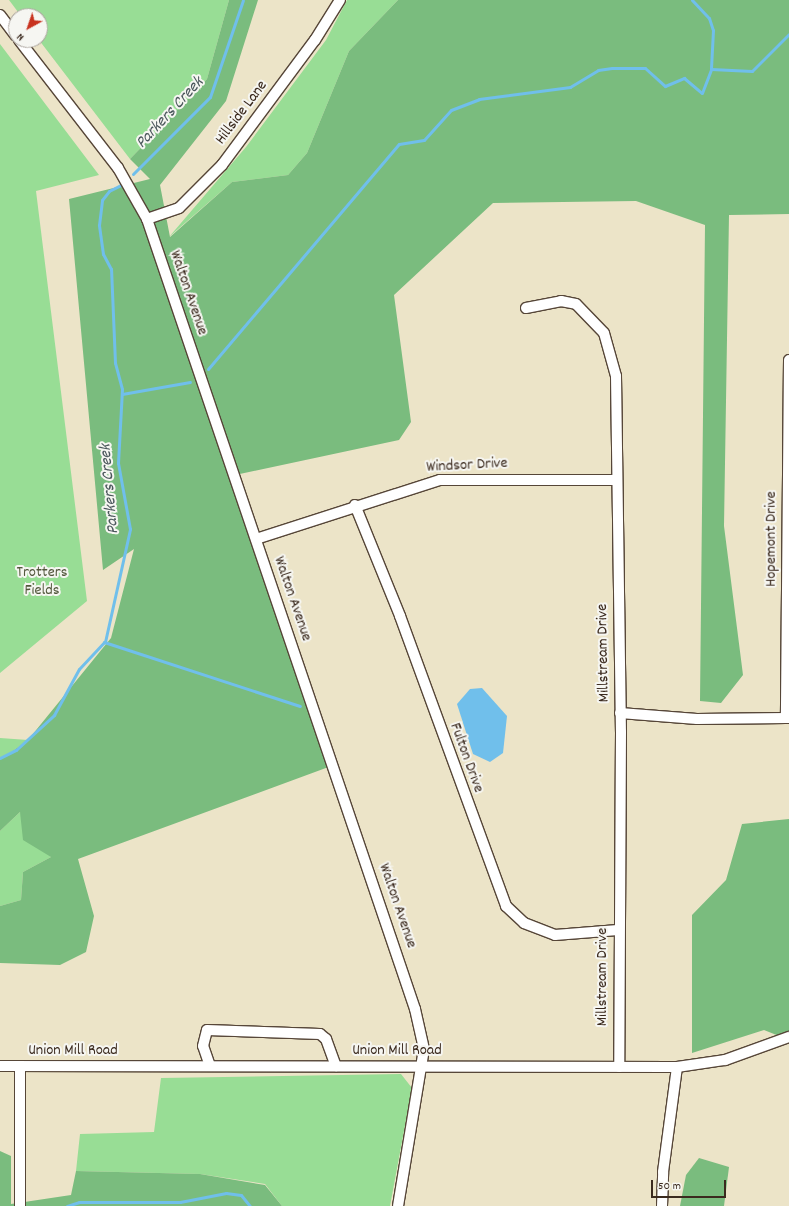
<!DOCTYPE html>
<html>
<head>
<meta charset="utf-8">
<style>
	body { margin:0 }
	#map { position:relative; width:789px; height:1206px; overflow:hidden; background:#ece4c8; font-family:Dekko,sans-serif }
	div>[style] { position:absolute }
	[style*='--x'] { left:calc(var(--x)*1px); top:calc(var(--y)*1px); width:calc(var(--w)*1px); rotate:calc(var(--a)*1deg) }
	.green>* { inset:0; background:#98dd95 }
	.forest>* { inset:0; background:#7abc7e }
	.water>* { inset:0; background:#70bfeb }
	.stream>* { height:3px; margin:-1.5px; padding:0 1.5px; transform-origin:1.5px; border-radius:1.5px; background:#70bfeb }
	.roads { filter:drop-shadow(1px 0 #564638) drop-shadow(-1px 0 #564638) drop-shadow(0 1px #564638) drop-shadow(0 -1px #564638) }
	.minor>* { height:10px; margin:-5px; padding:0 5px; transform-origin:5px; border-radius:5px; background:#fff }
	span { translate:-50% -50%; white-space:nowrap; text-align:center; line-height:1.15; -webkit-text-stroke:4px #f6f6f2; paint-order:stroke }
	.street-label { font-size:16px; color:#3b2a1e }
	.park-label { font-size:16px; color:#52573c }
	.water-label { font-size:17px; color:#4b575c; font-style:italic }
	.north { position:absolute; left:8px; top:8px; width:40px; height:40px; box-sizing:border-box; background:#f6f6f2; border:1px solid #aba49d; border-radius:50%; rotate:220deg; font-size:11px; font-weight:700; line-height:16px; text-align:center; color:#3b2a1e }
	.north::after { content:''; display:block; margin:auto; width:14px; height:18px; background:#c8321e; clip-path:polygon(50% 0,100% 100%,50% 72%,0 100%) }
	.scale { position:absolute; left:651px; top:1180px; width:75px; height:18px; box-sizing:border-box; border:2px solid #3b2a1e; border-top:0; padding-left:5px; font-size:12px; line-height:14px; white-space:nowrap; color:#3b2a1e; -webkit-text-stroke:3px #f6f6f2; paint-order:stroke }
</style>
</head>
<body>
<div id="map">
	<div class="green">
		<div style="clip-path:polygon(9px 0,229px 0,207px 79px,130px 159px,39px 40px,40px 16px,21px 16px)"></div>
		<div style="clip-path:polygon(347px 0,398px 0,349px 51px,307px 153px,288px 175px,232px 182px,169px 237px,246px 147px,326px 40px)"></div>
		<div style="clip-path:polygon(0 44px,99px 175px,36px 191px,87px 601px,0 673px)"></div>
		<div style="clip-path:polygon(0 738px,28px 740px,0 760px)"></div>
		<div style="clip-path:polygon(20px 812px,51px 857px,23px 872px,21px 900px,0 906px,0 831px)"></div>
		<div style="clip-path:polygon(401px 1074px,412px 1088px,390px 1206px,282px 1206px,265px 1184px,200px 1174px,76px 1171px,80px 1134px,154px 1132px,161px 1078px)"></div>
	</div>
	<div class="forest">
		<div style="clip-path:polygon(229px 0,258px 0,226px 101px,160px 185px,170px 237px,232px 182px,288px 175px,307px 153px,349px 51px,398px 0,789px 0,789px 214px,729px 215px,724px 526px,743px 675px,721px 703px,700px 701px,705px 225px,636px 201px,493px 203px,394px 295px,411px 422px,399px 440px,235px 475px,334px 765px,78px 859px,94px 916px,86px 952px,60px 965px,0 963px,0 906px,21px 900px,23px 872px,51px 857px,23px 840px,20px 812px,0 831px,0 760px,28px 740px,111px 638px,134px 549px,103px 570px,69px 199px,150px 179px,130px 159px,207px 79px)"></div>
		<div style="clip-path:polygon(789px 819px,789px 1040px,764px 1030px,692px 1053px,692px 915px,726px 880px,742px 824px)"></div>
		<div style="clip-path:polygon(0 1151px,11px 1156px,11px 1204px,71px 1195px,76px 1171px,200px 1174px,265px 1185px,282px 1206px,0 1206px)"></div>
		<div style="clip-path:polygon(699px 1158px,729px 1167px,724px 1206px,680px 1206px,686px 1175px)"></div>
	</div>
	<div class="water">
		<div style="clip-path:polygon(482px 688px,507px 716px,503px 753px,490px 762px,473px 754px,457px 704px,470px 689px)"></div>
	</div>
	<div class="stream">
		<div style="--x:692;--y:0;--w:25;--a:47"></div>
		<div style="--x:709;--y:18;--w:13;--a:72"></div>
		<div style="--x:713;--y:30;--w:39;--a:93"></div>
		<div style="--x:133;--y:174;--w:109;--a:-45"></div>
		<div style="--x:210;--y:97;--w:102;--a:-71.2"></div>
		<div style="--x:208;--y:369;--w:295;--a:-49.7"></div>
		<div style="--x:399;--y:144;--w:25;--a:-9"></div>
		<div style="--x:424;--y:140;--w:40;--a:-48"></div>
		<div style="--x:451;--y:110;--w:30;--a:-21"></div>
		<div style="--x:479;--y:99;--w:92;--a:-7.5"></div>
		<div style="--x:570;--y:87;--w:33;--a:-31"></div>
		<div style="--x:598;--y:70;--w:14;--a:-8"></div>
		<div style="--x:612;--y:68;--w:33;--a:0"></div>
		<div style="--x:645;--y:68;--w:27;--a:42"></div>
		<div style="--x:665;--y:86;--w:21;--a:-23"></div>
		<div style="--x:684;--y:78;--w:23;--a:40"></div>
		<div style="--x:702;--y:93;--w:26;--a:-69"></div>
		<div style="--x:711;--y:69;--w:41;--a:2.8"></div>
		<div style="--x:752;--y:71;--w:52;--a:-45"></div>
		<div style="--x:122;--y:394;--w:69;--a:-10"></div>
		<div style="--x:105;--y:642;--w:116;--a:-77.5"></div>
		<div style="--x:130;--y:529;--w:67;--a:-100.3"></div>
		<div style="--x:118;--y:463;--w:74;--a:-86.9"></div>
		<div style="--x:122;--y:389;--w:27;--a:-105"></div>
		<div style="--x:115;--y:363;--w:94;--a:-92.4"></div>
		<div style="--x:111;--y:269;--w:17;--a:-118"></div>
		<div style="--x:103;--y:254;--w:29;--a:-98"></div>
		<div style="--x:99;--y:225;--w:25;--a:-83"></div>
		<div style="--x:102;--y:200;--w:11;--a:-52"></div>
		<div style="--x:109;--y:191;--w:13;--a:-27"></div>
		<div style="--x:0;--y:758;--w:18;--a:-27"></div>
		<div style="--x:16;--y:750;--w:52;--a:-42.6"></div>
		<div style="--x:54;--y:715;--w:52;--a:-61.5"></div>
		<div style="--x:79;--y:669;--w:37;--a:-47"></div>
		<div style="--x:104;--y:642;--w:206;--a:18.1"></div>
		<div style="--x:67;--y:1206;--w:13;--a:-18"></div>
		<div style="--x:79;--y:1202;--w:101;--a:0"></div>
		<div style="--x:180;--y:1202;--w:47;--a:-11.1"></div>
		<div style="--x:226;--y:1193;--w:15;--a:8"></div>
		<div style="--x:241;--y:1195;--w:14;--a:51"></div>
	</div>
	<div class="roads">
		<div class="minor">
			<div style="--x:0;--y:15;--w:26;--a:53"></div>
			<div style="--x:19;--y:40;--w:162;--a:52.3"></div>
			<div style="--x:118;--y:168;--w:59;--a:60.4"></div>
			<div style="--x:147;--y:219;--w:834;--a:71.26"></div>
			<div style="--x:415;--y:1009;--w:41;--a:77.3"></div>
			<div style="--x:424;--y:1049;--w:159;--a:99.4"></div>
			<div style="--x:147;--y:219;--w:34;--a:-19"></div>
			<div style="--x:179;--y:208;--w:61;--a:-45"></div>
			<div style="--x:222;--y:165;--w:156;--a:-53.4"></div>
			<div style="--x:315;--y:40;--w:47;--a:-58"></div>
			<div style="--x:526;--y:308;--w:36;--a:-11"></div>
			<div style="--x:561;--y:301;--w:15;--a:11"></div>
			<div style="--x:576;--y:304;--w:40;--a:46"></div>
			<div style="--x:604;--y:333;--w:45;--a:74.4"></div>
			<div style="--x:616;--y:376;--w:356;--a:89.2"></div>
			<div style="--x:621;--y:732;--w:335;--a:90.3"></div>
			<div style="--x:789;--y:360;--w:358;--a:90.5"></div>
			<div style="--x:786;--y:718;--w:3;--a:0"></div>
			<div style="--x:355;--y:505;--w:120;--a:67.9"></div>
			<div style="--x:400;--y:616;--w:309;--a:69.9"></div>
			<div style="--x:506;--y:906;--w:25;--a:43"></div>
			<div style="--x:524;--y:923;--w:33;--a:21"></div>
			<div style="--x:555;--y:935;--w:63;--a:-4.5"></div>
			<div style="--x:256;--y:539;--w:193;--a:-17.8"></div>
			<div style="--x:440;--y:480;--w:177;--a:0"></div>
			<div style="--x:620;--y:713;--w:77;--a:4.5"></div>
			<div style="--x:697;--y:719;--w:89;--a:-0.6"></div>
			<div style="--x:0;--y:1066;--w:677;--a:0.08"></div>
			<div style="--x:677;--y:1067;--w:49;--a:-8.3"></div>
			<div style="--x:725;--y:1060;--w:68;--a:-19.8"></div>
			<div style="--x:210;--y:1066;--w:21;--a:-109"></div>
			<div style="--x:203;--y:1046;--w:16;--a:-76"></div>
			<div style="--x:207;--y:1030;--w:113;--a:2"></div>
			<div style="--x:320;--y:1034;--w:8;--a:40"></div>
			<div style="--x:326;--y:1039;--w:29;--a:70"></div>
			<div style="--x:20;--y:1206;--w:140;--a:-90"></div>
			<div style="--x:662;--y:1206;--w:34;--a:-88"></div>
			<div style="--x:663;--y:1172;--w:106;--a:-82.4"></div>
		</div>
	</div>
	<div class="street-label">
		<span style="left:242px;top:113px;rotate:-53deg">Hillside Lane</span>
		<span style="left:188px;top:293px;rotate:71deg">Walton Avenue</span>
		<span style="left:467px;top:466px;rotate:-3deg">Windsor Drive</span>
		<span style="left:772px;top:539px;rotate:-90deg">Hopemont Drive</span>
		<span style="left:292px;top:599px;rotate:71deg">Walton Avenue</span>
		<span style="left:604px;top:653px;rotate:-91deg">Millstream Drive</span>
		<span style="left:466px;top:758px;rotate:70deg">Fulton Drive</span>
		<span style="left:397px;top:906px;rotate:71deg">Walton Avenue</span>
		<span style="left:603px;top:977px;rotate:-90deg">Millstream Drive</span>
		<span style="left:73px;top:1051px">Union Mill Road</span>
		<span style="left:397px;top:1051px">Union Mill Road</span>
	</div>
	<div class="park-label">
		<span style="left:42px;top:582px">Trotters<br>Fields</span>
	</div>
	<div class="water-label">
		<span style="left:171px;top:114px;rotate:-47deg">Parkers Creek</span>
		<span style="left:111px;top:489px;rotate:-95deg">Parkers Creek</span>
	</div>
	<div class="north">N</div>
	<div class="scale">50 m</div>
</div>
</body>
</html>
